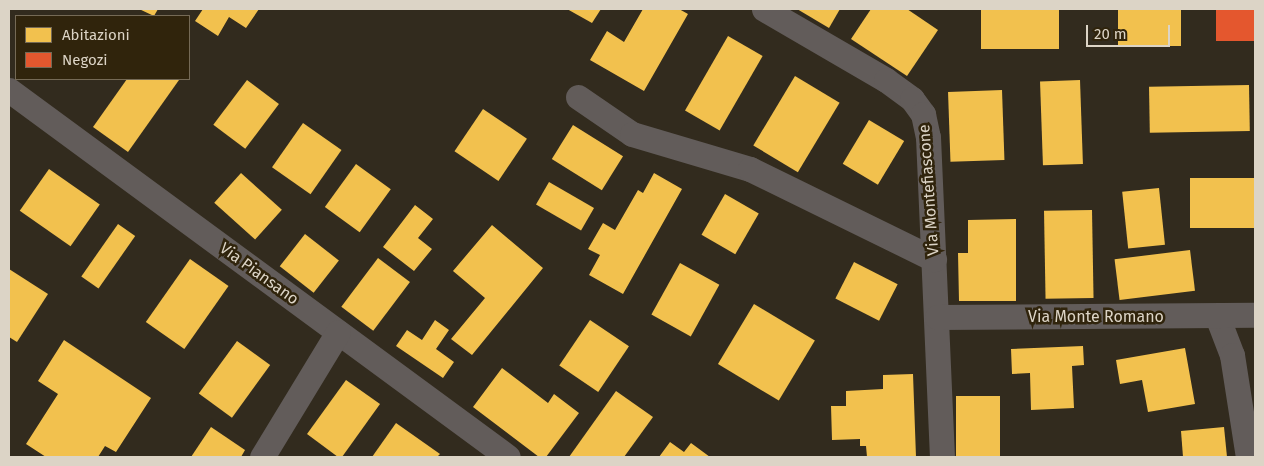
<!DOCTYPE html>
<html>
<head>
<meta charset="utf-8">
<style>
	body { margin:0 }
	#map { position:relative; width:1264px; height:466px; overflow:hidden; background:#322b1e; font-family:"Fira Sans",sans-serif }
	div>[style] { position:absolute }
	[style*='--x'] { left:calc(var(--x)*1px); top:calc(var(--y)*1px); width:calc(var(--w)*1px); rotate:calc(var(--a)*1deg) }
	.homes>* { inset:0; background:#f2c14e; transform-origin:0 0 }
	.shops>* { inset:0; background:#e4572e; transform-origin:0 0 }
	.minor>* { height:25px; margin:-12.5px; padding:0 12.5px; transform-origin:12.5px; border-radius:12.5px; background:#625c5a }
	span { translate:-50% -50%; white-space:nowrap; text-align:center; line-height:1.15; -webkit-text-stroke:5px #30240c; paint-order:stroke }
	.street-label { font-size:16px; color:#dcd4c6 }
	.frame { position:absolute; inset:0; border:10px solid #dcd4c6; pointer-events:none }
	.legend { position:absolute; left:15px; top:15px; width:175px; height:65px; box-sizing:border-box; background:#30240c; border:1px solid #756a56; margin:0; padding:6px 9px; list-style:none; font-size:15px; color:#dcd4c6 }
	.legend li { display:flex; align-items:center; gap:10px; height:25px }
	.legend b { width:25px; border:1px solid #756a56 }
	.scale { position:absolute; left:1086px; top:25px; width:84px; height:22px; box-sizing:border-box; border:2px solid #dcd4c6; border-top:0; padding-left:6px; font-size:15px; line-height:18px; white-space:nowrap; color:#dcd4c6; -webkit-text-stroke:4px #30240c; paint-order:stroke }
</style>
</head>
<body>
<div id="map">
	<div class="homes">
		<div style="clip-path:polygon(139px 9px,158px 9px,154px 16px)"></div>
		<div style="clip-path:polygon(203px 9px,259px 9px,246px 28px,229px 17px,218px 36px,195px 21px)"></div>
		<div style="clip-path:polygon(567px 9px,601px 9px,592px 23px)"></div>
		<div style="clip-path:polygon(643px 9px,679px 9px,688px 14px,644px 91px,590px 60px,607px 31px,624px 42px)"></div>
		<div style="clip-path:polygon(797px 9px,840px 9px,829px 28px)"></div>
		<div style="clip-path:polygon(871px 9px,907px 9px,938px 30px,907px 76px,851px 39px)"></div>
		<div style="left:981px;top:9px;width:78px;height:40px"></div>
		<div style="left:1118px;top:9px;width:63px;height:37px"></div>
		<div style="left:728px;top:36px;width:40px;height:86px;rotate:30deg"></div>
		<div style="left:795px;top:76px;width:52px;height:81px;rotate:31deg"></div>
		<div style="clip-path:polygon(127px 79px,179px 80px,128px 152px,93px 127px)"></div>
		<div style="left:247px;top:80px;width:40px;height:56px;rotate:37deg"></div>
		<div style="left:1080px;top:80px;width:84px;height:40px;rotate:88deg"></div>
		<div style="left:1249px;top:85px;width:46px;height:100px;rotate:89deg"></div>
		<div style="left:1002px;top:90px;width:70px;height:54px;rotate:88deg"></div>
		<div style="left:483px;top:109px;width:53px;height:51px;rotate:34deg"></div>
		<div style="left:869px;top:120px;width:41px;height:51px;rotate:31deg"></div>
		<div style="left:303px;top:123px;width:47px;height:54px;rotate:35deg"></div>
		<div style="left:573px;top:125px;width:59px;height:40px;rotate:32deg"></div>
		<div style="left:356px;top:164px;width:43px;height:53px;rotate:36deg"></div>
		<div style="left:49px;top:169px;width:62px;height:51px;rotate:35deg"></div>
		<div style="left:241px;top:173px;width:55px;height:40px;rotate:42deg"></div>
		<div style="clip-path:polygon(654px 173px,682px 189px,623px 294px,589px 275px,600px 255px,588px 249px,603px 223px,615px 230px,638px 190px,643px 193px)"></div>
		<div style="left:1255px;top:178px;width:50px;height:65px;rotate:90deg"></div>
		<div style="left:549px;top:182px;width:52px;height:26px;rotate:30deg"></div>
		<div style="left:1159px;top:188px;width:57px;height:37px;rotate:84deg"></div>
		<div style="left:725px;top:194px;width:39px;height:47px;rotate:30deg"></div>
		<div style="clip-path:polygon(415px 205px,433px 219px,418px 238px,432px 249px,414px 271px,383px 247px)"></div>
		<div style="left:1092px;top:210px;width:88px;height:48px;rotate:89deg"></div>
		<div style="clip-path:polygon(1016px 219px,1016px 301px,959px 301px,958px 253px,968px 253px,968px 220px)"></div>
		<div style="left:118px;top:224px;width:21px;height:64px;rotate:35deg"></div>
		<div style="clip-path:polygon(492px 225px,543px 268px,472px 355px,451px 339px,485px 298px,453px 271px)"></div>
		<div style="left:305px;top:234px;width:43px;height:41px;rotate:38deg"></div>
		<div style="left:1190px;top:250px;width:41px;height:76px;rotate:83deg"></div>
		<div style="left:378px;top:258px;width:40px;height:61px;rotate:37deg"></div>
		<div style="left:190px;top:259px;width:47px;height:77px;rotate:35deg"></div>
		<div style="left:854px;top:262px;width:49px;height:41px;rotate:27deg"></div>
		<div style="left:680px;top:263px;width:45px;height:59px;rotate:29deg"></div>
		<div style="clip-path:polygon(9px 269px,48px 294px,17px 342px,9px 337px)"></div>
		<div style="left:754px;top:304px;width:71px;height:70px;rotate:31deg"></div>
		<div style="clip-path:polygon(435px 320px,449px 330px,436px 349px,454px 362px,443px 378px,396px 346px,407px 330px,422px 340px)"></div>
		<div style="left:590px;top:320px;width:47px;height:55px;rotate:34deg"></div>
		<div style="clip-path:polygon(64px 340px,151px 398px,116px 452px,105px 446px,98px 457px,46px 457px,26px 444px,58px 394px,38px 381px)"></div>
		<div style="left:237px;top:341px;width:41px;height:65px;rotate:36deg"></div>
		<div style="clip-path:polygon(1083px 346px,1084px 365px,1072px 366px,1074px 408px,1031px 410px,1030px 373px,1012px 374px,1011px 349px)"></div>
		<div style="clip-path:polygon(1185px 348px,1195px 404px,1148px 412px,1142px 380px,1120px 384px,1116px 360px)"></div>
		<div style="clip-path:polygon(502px 368px,548px 403px,554px 394px,579px 413px,546px 457px,539px 457px,473px 407px)"></div>
		<div style="clip-path:polygon(913px 374px,916px 457px,867px 457px,866px 446px,860px 446px,860px 439px,832px 440px,831px 406px,846px 406px,846px 391px,883px 389px,883px 375px)"></div>
		<div style="clip-path:polygon(346px 380px,380px 404px,342px 457px,338px 457px,307px 434px)"></div>
		<div style="clip-path:polygon(616px 391px,653px 417px,624px 457px,569px 457px)"></div>
		<div style="left:956px;top:396px;width:44px;height:61px"></div>
		<div style="clip-path:polygon(396px 423px,440px 454px,437px 457px,372px 457px)"></div>
		<div style="clip-path:polygon(211px 427px,245px 450px,241px 457px,191px 457px)"></div>
		<div style="clip-path:polygon(1224px 427px,1227px 457px,1183px 457px,1181px 431px)"></div>
		<div style="clip-path:polygon(670px 442px,684px 452px,691px 443px,710px 457px,659px 457px)"></div>
	</div>
	<div class="shops">
		<div style="left:1216px;top:9px;width:39px;height:32px"></div>
	</div>
	<div class="minor">
		<div style="--x:764;--y:9;--w:141;--a:30.2"></div>
		<div style="--x:886;--y:80;--w:32;--a:36"></div>
		<div style="--x:912;--y:99;--w:19;--a:54"></div>
		<div style="--x:923;--y:114;--w:24;--a:78"></div>
		<div style="--x:928;--y:137;--w:320;--a:87.5"></div>
		<div style="--x:9;--y:90;--w:619;--a:36.33"></div>
		<div style="--x:578;--y:97;--w:65;--a:34.4"></div>
		<div style="--x:632;--y:134;--w:123;--a:16.5"></div>
		<div style="--x:750;--y:169;--w:205;--a:26.1"></div>
		<div style="--x:1217;--y:316;--w:42;--a:69"></div>
		<div style="--x:1232;--y:355;--w:103;--a:81.1"></div>
		<div style="--x:937;--y:317;--w:318;--a:-0.4"></div>
		<div style="--x:262;--y:457;--w:146;--a:-58.7"></div>
	</div>
	<div class="street-label">
		<span style="left:929px;top:190px;rotate:-94deg">Via Montefiascone</span>
		<span style="left:259px;top:274px;rotate:36deg">Via Piansano</span>
		<span style="left:1096px;top:317px">Via Monte Romano</span>
	</div>
	<div class="frame"></div>
	<ul class="legend">
	<li><b style="height:14px;background:#f2c14e"></b>Abitazioni</li>
	<li><b style="height:14px;background:#e4572e"></b>Negozi</li>
	</ul>
	<div class="scale">20 m</div>
</div>
</body>
</html>
